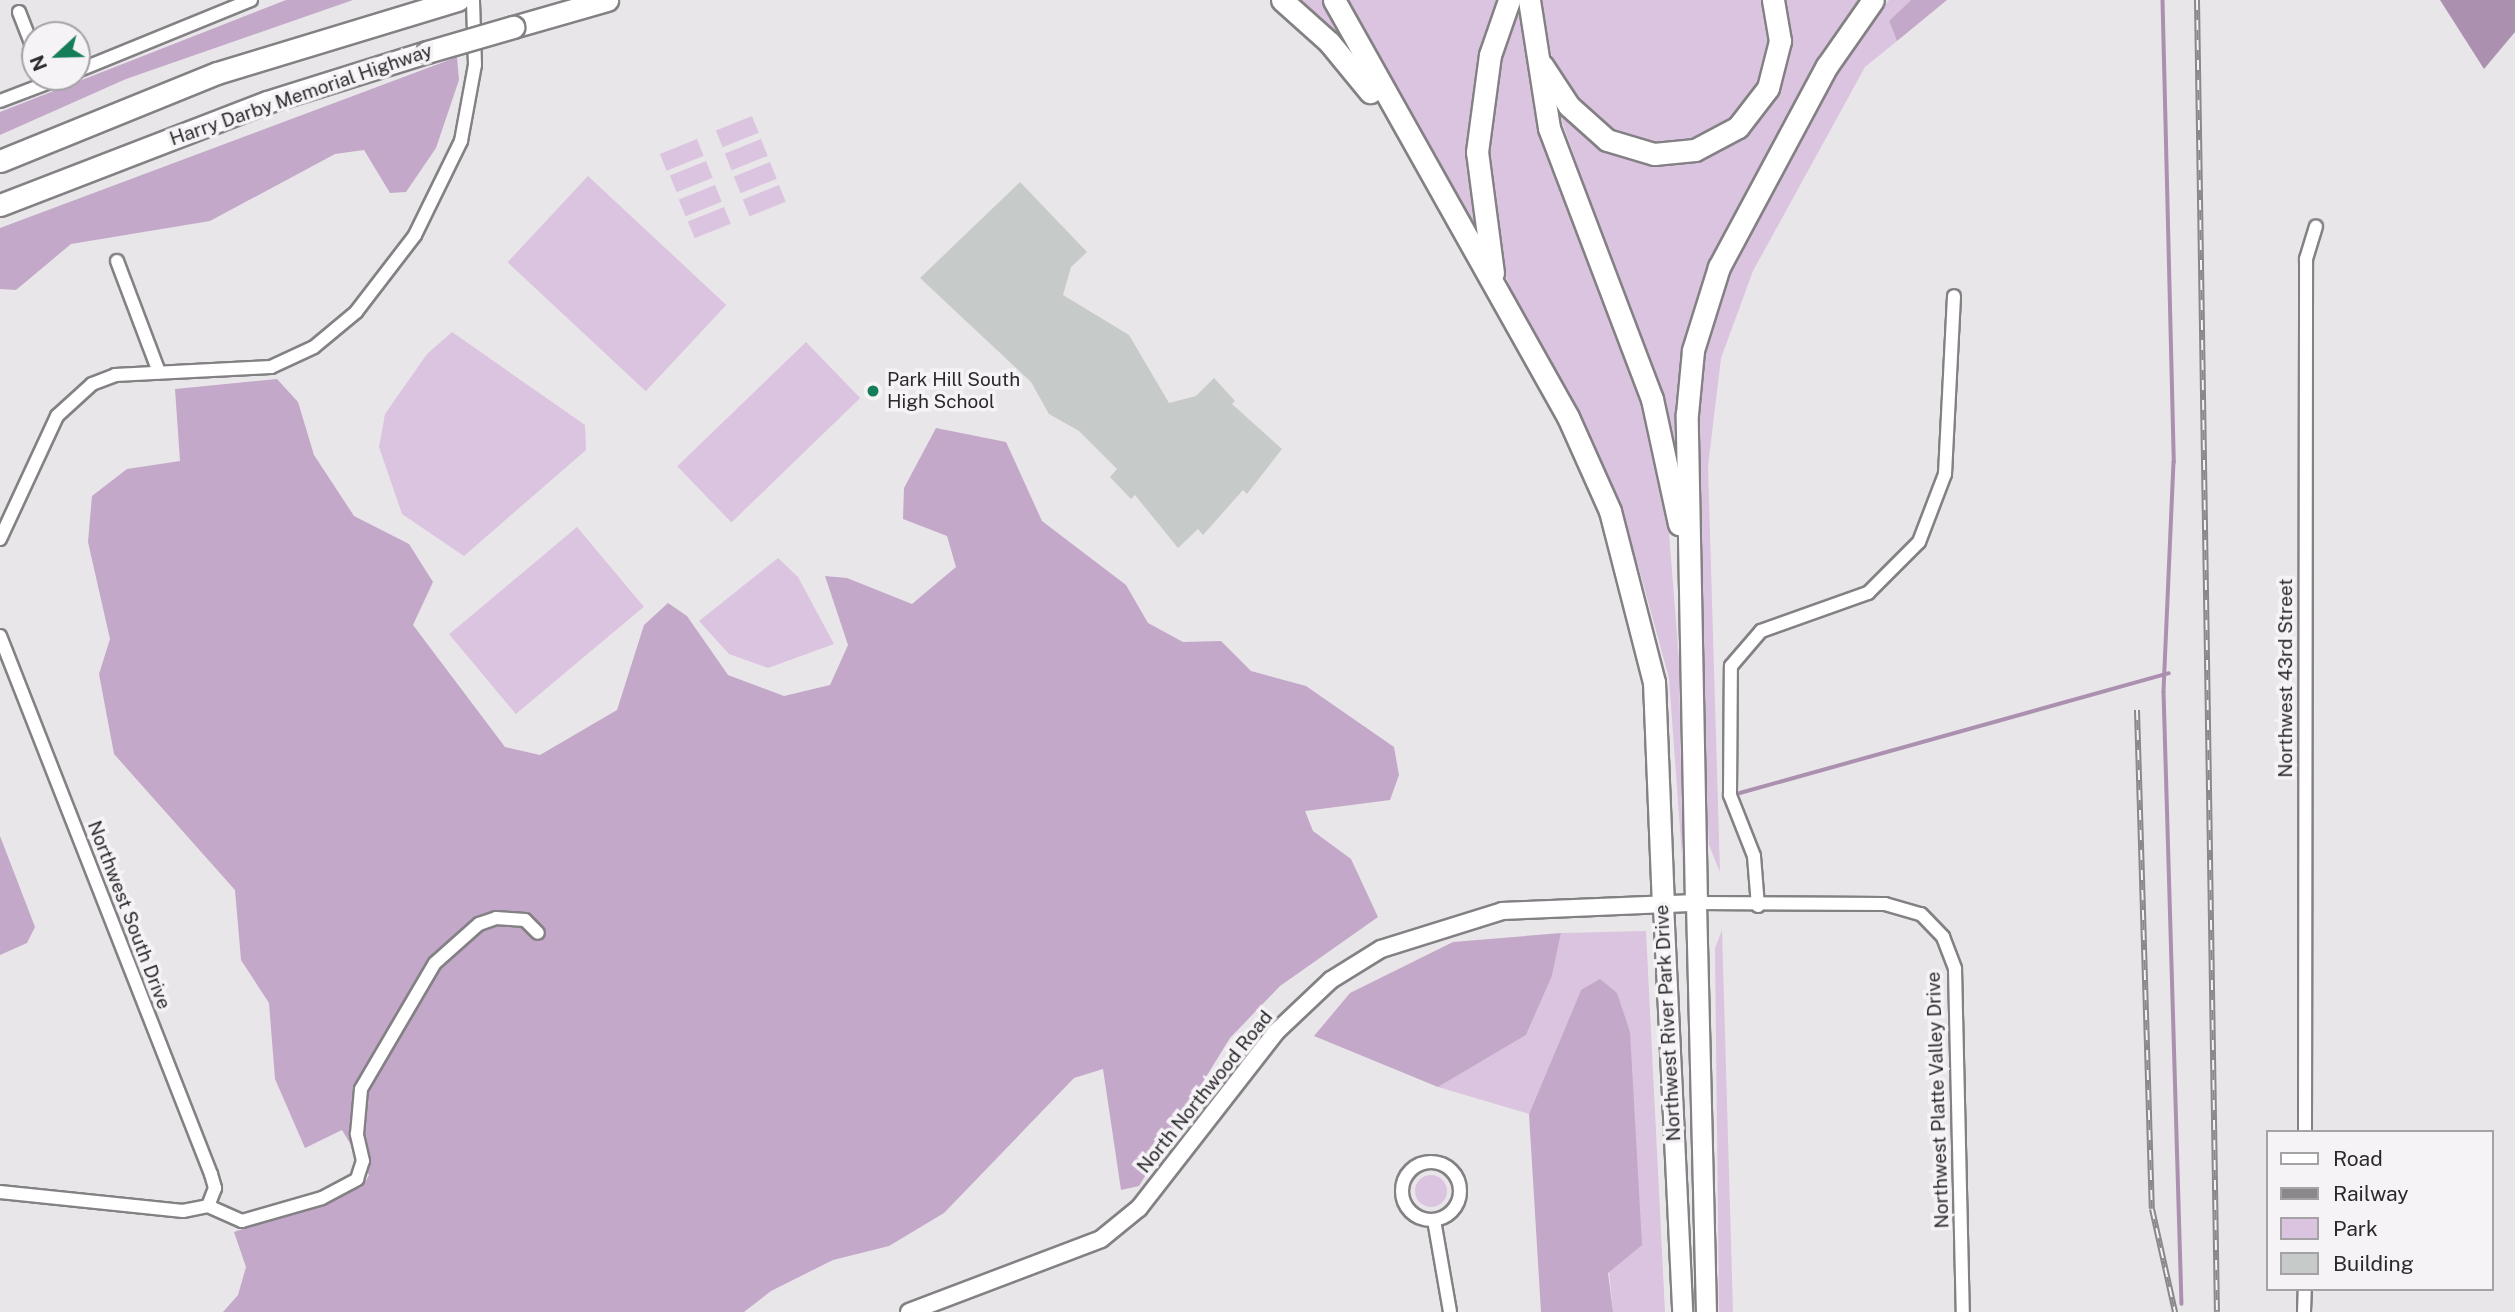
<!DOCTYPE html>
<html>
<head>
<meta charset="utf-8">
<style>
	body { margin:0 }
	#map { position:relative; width:2515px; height:1312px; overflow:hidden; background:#e9e6e9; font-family:"Public Sans",sans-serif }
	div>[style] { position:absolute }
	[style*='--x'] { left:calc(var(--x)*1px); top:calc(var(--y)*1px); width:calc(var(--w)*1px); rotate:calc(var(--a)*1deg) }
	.green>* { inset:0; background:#dbc4df; transform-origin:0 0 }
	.round { border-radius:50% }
	.forest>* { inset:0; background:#c3a8c9 }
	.water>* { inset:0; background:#ab90b0 }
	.stream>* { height:3.5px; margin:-1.75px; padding:0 1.75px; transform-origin:1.75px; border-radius:1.75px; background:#ab90b0 }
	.building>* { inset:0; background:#c6cac8 }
	.roads { filter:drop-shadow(2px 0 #848185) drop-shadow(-2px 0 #848185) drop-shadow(0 2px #848185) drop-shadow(0 -2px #848185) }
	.street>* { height:12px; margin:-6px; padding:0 6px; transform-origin:6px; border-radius:6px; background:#fff }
	.street>.ring { margin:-6px; padding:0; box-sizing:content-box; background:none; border:12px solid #fff; border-radius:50% }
	.secondary>* { height:16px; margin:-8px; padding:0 8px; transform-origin:8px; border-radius:8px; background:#fff }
	.primary>* { height:19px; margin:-9.5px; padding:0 9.5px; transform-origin:9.5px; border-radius:9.5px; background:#fff }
	.highway>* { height:21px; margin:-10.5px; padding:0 10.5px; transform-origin:10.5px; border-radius:10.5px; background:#fff }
	.rail>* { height:6px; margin-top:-3px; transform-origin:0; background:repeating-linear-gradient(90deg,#f6f3f6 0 10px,#8a888b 0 20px); box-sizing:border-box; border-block:2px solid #8a888b }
	.bridges { filter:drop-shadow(2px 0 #848185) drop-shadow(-2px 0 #848185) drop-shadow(0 2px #848185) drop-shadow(0 -2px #848185) }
	.highway-bridge>* { height:21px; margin:-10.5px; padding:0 10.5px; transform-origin:10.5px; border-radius:10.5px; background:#fff }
	.dots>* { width:19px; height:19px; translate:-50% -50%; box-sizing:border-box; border:4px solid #f6f3f6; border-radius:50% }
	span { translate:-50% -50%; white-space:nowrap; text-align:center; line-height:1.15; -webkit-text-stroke:7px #f6f3f6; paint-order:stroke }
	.street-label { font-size:19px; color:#2a292b }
	.poi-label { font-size:19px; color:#2a292b }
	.left { translate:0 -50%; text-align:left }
	.legend { position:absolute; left:2266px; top:1130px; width:228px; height:161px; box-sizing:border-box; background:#f6f3f6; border:2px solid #a4a2a5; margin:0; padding:9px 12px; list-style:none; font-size:21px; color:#2a292b }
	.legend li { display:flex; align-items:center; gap:14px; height:35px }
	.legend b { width:35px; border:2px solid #a4a2a5 }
	.north { position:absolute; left:21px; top:21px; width:70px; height:70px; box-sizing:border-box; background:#f6f3f6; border:2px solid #a4a2a5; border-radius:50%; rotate:248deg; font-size:19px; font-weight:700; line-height:28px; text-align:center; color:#2a292b }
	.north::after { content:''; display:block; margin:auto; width:24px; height:32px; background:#157e58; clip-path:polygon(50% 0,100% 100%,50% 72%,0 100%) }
</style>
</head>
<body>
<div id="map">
	<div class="green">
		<div style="clip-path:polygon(1291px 0,1323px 0,1363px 74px)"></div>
		<div style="clip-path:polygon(1339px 0,1499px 0,1492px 20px,1482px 252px)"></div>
		<div style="clip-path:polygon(1518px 0,1536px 103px,1646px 409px,1667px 507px,1679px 660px,1683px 871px,1669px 678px,1638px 565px,1592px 444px,1517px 306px,1497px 251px,1487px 194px,1487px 102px)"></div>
		<div style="clip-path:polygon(1540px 0,1767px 0,1773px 20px,1765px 76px,1738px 118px,1703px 139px,1640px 146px,1589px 120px,1555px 71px)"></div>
		<div style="clip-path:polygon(1782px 0,1866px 0,1714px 265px,1678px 470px,1661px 402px,1555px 102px,1585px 137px,1646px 161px,1752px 125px,1776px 88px,1788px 40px)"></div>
		<div style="clip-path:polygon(1889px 0,1911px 0,1889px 21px,1897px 41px,1865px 67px,1753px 271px,1721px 358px,1708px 466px,1720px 872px,1709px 845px,1695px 478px,1701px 354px,1726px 273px,1825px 84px)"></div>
		<div style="left:752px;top:116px;width:18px;height:39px;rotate:68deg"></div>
		<div style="left:697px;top:139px;width:18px;height:40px;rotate:68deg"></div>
		<div style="left:761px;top:139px;width:18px;height:39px;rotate:68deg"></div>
		<div style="left:706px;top:161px;width:18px;height:39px;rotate:68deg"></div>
		<div style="left:770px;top:162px;width:18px;height:39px;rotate:68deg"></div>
		<div style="left:588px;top:176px;width:189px;height:118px;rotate:43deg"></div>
		<div style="left:715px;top:185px;width:18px;height:39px;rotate:68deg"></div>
		<div style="left:779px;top:185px;width:18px;height:39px;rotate:68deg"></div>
		<div style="left:724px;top:207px;width:18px;height:39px;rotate:68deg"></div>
		<div style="clip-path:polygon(452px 332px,585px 425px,586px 450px,464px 556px,402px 514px,379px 447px,385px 414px,427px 354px)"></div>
		<div style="left:806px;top:342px;width:78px;height:179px;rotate:46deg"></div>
		<div style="left:577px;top:527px;width:104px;height:167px;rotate:50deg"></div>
		<div style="clip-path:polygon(778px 558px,798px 577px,834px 644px,768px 668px,729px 654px,699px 621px)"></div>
		<div style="clip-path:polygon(1722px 930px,1733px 1312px,1719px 1312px,1715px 948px)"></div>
		<div style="clip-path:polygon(1646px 931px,1665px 1312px,1613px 1312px,1581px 990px,1529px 1114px,1438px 1087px,1526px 1035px,1552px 976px,1561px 933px)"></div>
		<div class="round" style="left:1415px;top:1175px;width:32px;height:32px"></div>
	</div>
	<div class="forest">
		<div style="clip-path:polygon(286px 0,353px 0,126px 79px,0 135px,0 112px)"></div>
		<div style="clip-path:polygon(1911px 0,1947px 0,1897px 41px,1889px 21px)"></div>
		<div style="clip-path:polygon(457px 57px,459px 80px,436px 148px,406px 192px,390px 193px,364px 150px,335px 154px,210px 221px,71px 244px,16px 290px,0 289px,0 228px)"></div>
		<div style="clip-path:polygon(277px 379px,298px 402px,314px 455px,354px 516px,409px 544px,433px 582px,413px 625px,505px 747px,540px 755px,617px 710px,644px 625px,668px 603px,687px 616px,728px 675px,784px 696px,830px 685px,848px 645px,825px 576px,847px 578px,912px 604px,956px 567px,947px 536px,903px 519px,904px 488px,936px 428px,1006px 442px,1042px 521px,1126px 585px,1148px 623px,1183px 642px,1221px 641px,1251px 671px,1306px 686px,1394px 747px,1399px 775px,1390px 800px,1305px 811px,1313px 831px,1351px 859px,1378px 917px,1280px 986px,1230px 1038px,1139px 1186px,1121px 1190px,1103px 1069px,1074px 1078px,944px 1213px,889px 1246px,833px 1260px,771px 1291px,744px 1312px,223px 1312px,238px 1295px,246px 1267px,234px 1232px,362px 1187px,369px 1175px,342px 1130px,305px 1148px,275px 1079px,269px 1003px,241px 960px,235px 890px,114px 754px,99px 674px,110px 639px,88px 542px,92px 496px,127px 469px,180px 461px,175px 389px)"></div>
		<div style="clip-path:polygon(0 836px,35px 927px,27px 943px,0 955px)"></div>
		<div style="clip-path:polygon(1561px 933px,1552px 976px,1526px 1035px,1438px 1087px,1314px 1036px,1350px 993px,1453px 942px)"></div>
		<div style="clip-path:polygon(1600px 979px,1617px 993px,1630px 1032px,1642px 1245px,1608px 1273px,1613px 1312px,1541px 1312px,1529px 1114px,1581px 990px)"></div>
	</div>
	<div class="water">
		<div style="clip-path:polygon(2440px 0,2515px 0,2515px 32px,2484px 69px)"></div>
	</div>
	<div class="stream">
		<div style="--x:2163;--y:0;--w:462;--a:88.6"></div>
		<div style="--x:2174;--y:462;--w:230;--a:92.5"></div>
		<div style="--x:2164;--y:692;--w:612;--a:88.32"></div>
		<div style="--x:1740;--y:793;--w:445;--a:-15.6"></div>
	</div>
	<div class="building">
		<div style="clip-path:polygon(1020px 182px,1087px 252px,1071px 267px,1063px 295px,1129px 335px,1169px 403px,1196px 396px,1214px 378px,1235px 401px,1232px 404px,1282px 449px,1247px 494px,1243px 490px,1203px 535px,1198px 529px,1178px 548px,1135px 495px,1131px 499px,1110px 477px,1117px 469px,1079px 431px,1049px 414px,1031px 382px,920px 278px)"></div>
	</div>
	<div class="roads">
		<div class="street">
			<div style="--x:19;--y:12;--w:44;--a:68.7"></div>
			<div style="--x:77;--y:71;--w:188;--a:-22.2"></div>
			<div style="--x:0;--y:101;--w:67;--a:-20.9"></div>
			<div style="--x:117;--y:261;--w:119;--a:69.3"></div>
			<div style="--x:0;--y:539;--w:136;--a:-65.1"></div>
			<div style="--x:57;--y:416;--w:47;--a:-42.4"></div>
			<div style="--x:92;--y:384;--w:25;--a:-21"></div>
			<div style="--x:115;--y:375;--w:156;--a:-2.9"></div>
			<div style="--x:271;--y:367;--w:47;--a:-24.9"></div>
			<div style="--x:314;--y:347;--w:55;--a:-39.8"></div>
			<div style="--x:356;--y:312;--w:97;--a:-52.5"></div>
			<div style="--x:415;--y:235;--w:105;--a:-63.9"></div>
			<div style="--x:461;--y:141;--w:77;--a:-79.6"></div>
			<div style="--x:475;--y:65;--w:65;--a:-91.8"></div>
			<div style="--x:0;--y:636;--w:578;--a:68.59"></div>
			<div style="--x:211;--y:1174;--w:15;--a:74"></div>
			<div style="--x:215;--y:1188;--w:19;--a:111"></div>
			<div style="--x:1696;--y:903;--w:189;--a:0.3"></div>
			<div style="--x:1885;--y:904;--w:37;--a:16"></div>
			<div style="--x:1921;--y:914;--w:32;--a:46"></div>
			<div style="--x:1943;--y:937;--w:34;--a:69"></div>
			<div style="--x:1955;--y:969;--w:343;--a:88.7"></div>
			<div style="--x:1758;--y:906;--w:50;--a:-94.6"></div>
			<div style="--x:1754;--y:856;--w:66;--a:-111.5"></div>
			<div style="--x:1730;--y:795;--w:129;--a:-89.6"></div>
			<div style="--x:1731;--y:666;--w:46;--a:-49.4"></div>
			<div style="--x:1761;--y:631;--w:114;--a:-19.6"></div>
			<div style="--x:1868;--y:593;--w:72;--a:-45"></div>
			<div style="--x:1919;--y:542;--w:73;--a:-69.1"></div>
			<div style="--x:1945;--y:474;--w:178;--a:-87.1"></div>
			<div style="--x:2305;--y:1132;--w:873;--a:-89.93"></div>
			<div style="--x:2306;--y:259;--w:34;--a:-73"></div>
			<div class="ring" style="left:1402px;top:1162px;width:46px;height:46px"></div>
			<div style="--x:0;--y:1192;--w:184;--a:5.9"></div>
			<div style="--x:183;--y:1211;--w:25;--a:-11"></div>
			<div style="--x:208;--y:1206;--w:37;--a:24"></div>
			<div style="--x:242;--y:1221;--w:83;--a:-16"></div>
			<div style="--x:322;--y:1198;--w:40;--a:-28"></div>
			<div style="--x:357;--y:1179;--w:19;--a:-72"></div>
			<div style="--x:363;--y:1161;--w:28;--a:-103"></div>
			<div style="--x:357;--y:1134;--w:45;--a:-84.9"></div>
			<div style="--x:361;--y:1089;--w:146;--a:-59.6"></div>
			<div style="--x:435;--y:963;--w:59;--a:-41.6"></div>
			<div style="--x:479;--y:924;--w:18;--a:-19"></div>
			<div style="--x:496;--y:918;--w:29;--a:4"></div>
			<div style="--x:525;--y:920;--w:18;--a:45"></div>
			<div style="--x:1434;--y:1220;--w:93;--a:80.1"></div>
			<div style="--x:2304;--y:1312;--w:23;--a:-88"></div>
		</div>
		<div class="secondary">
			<div style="--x:909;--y:1312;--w:205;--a:-20.8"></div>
			<div style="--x:1101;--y:1239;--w:49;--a:-39.2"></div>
			<div style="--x:1139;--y:1208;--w:223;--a:-52.1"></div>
			<div style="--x:1276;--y:1032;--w:76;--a:-43.4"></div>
			<div style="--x:1331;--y:980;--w:59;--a:-31.8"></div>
			<div style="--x:1381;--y:949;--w:127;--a:-17.4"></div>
			<div style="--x:1502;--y:911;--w:194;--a:-2.4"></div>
		</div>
		<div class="primary">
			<div style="--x:1696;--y:903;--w:409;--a:88.6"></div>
			<div style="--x:1663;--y:904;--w:408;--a:87.3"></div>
		</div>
		<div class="highway">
			<div style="--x:1282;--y:0;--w:63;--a:41.8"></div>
			<div style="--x:1329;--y:42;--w:65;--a:50.6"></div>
			<div style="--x:1334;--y:0;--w:478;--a:60.7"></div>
			<div style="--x:1568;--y:417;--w:103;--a:65.9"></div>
			<div style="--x:1610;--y:511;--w:177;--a:75.6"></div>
			<div style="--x:1654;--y:682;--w:222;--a:87.7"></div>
			<div style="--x:1529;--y:0;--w:130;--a:81.1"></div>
			<div style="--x:1549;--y:128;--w:290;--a:69.2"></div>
			<div style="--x:1652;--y:399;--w:128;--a:77.8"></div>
			<div style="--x:513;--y:27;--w:98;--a:-16"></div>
			<div style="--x:1542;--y:65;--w:49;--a:56.6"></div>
			<div style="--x:1569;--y:106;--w:51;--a:41.8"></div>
			<div style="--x:1607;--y:140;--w:49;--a:16.6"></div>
			<div style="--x:1654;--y:154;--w:41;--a:-5.6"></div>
			<div style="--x:1695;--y:150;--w:49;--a:-28.1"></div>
			<div style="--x:1738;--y:127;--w:49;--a:-52.4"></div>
			<div style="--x:1768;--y:88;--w:49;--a:-75.7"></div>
			<div style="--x:1780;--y:41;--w:42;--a:-99.7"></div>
			<div style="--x:0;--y:161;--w:234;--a:-22.1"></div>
			<div style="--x:217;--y:73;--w:252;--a:-16.9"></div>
			<div style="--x:0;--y:205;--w:286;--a:-21.1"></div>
			<div style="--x:267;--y:102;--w:168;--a:-17.4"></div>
			<div style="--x:1493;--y:273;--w:122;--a:-97.5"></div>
			<div style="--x:1477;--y:152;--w:98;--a:-82.4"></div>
			<div style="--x:1490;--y:55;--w:58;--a:-70.9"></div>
			<div style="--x:1696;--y:903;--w:489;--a:-91.1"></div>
			<div style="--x:1687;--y:414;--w:64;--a:-84.6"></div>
			<div style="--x:1693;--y:350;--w:87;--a:-72.6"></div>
			<div style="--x:1719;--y:267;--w:228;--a:-61.8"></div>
			<div style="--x:1827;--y:66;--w:80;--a:-55.1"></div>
		</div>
	</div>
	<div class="rail">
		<div style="--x:2197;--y:0;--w:1312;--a:89.13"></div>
		<div style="--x:2137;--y:710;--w:499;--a:88.3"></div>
		<div style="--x:2152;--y:1209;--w:106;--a:77.4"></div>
	</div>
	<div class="bridges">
		<div class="highway-bridge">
			<div style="--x:427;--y:52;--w:90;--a:-16.2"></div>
		</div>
	</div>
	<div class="dots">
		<div style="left:873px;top:391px;background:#157e58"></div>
	</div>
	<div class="street-label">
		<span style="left:301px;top:95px;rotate:-19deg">Harry Darby Memorial Highway</span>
		<span style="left:2286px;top:678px;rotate:-90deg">Northwest 43rd Street</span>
		<span style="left:129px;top:915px;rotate:69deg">Northwest South Drive</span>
		<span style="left:1668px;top:1023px;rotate:-93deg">Northwest River Park Drive</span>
		<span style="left:1205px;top:1092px;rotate:-51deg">North Northwood Road</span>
		<span style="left:1938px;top:1100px;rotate:-92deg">Northwest Platte Valley Drive</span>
	</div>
	<div class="poi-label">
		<span class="left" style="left:887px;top:391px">Park Hill South<br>High School</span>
	</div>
	<ul class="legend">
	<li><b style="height:9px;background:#fff"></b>Road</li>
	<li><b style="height:9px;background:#8a888b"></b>Railway</li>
	<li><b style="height:19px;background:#dbc4df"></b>Park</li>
	<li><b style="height:19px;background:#c6cac8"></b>Building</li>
	</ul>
	<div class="north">N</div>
</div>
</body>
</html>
